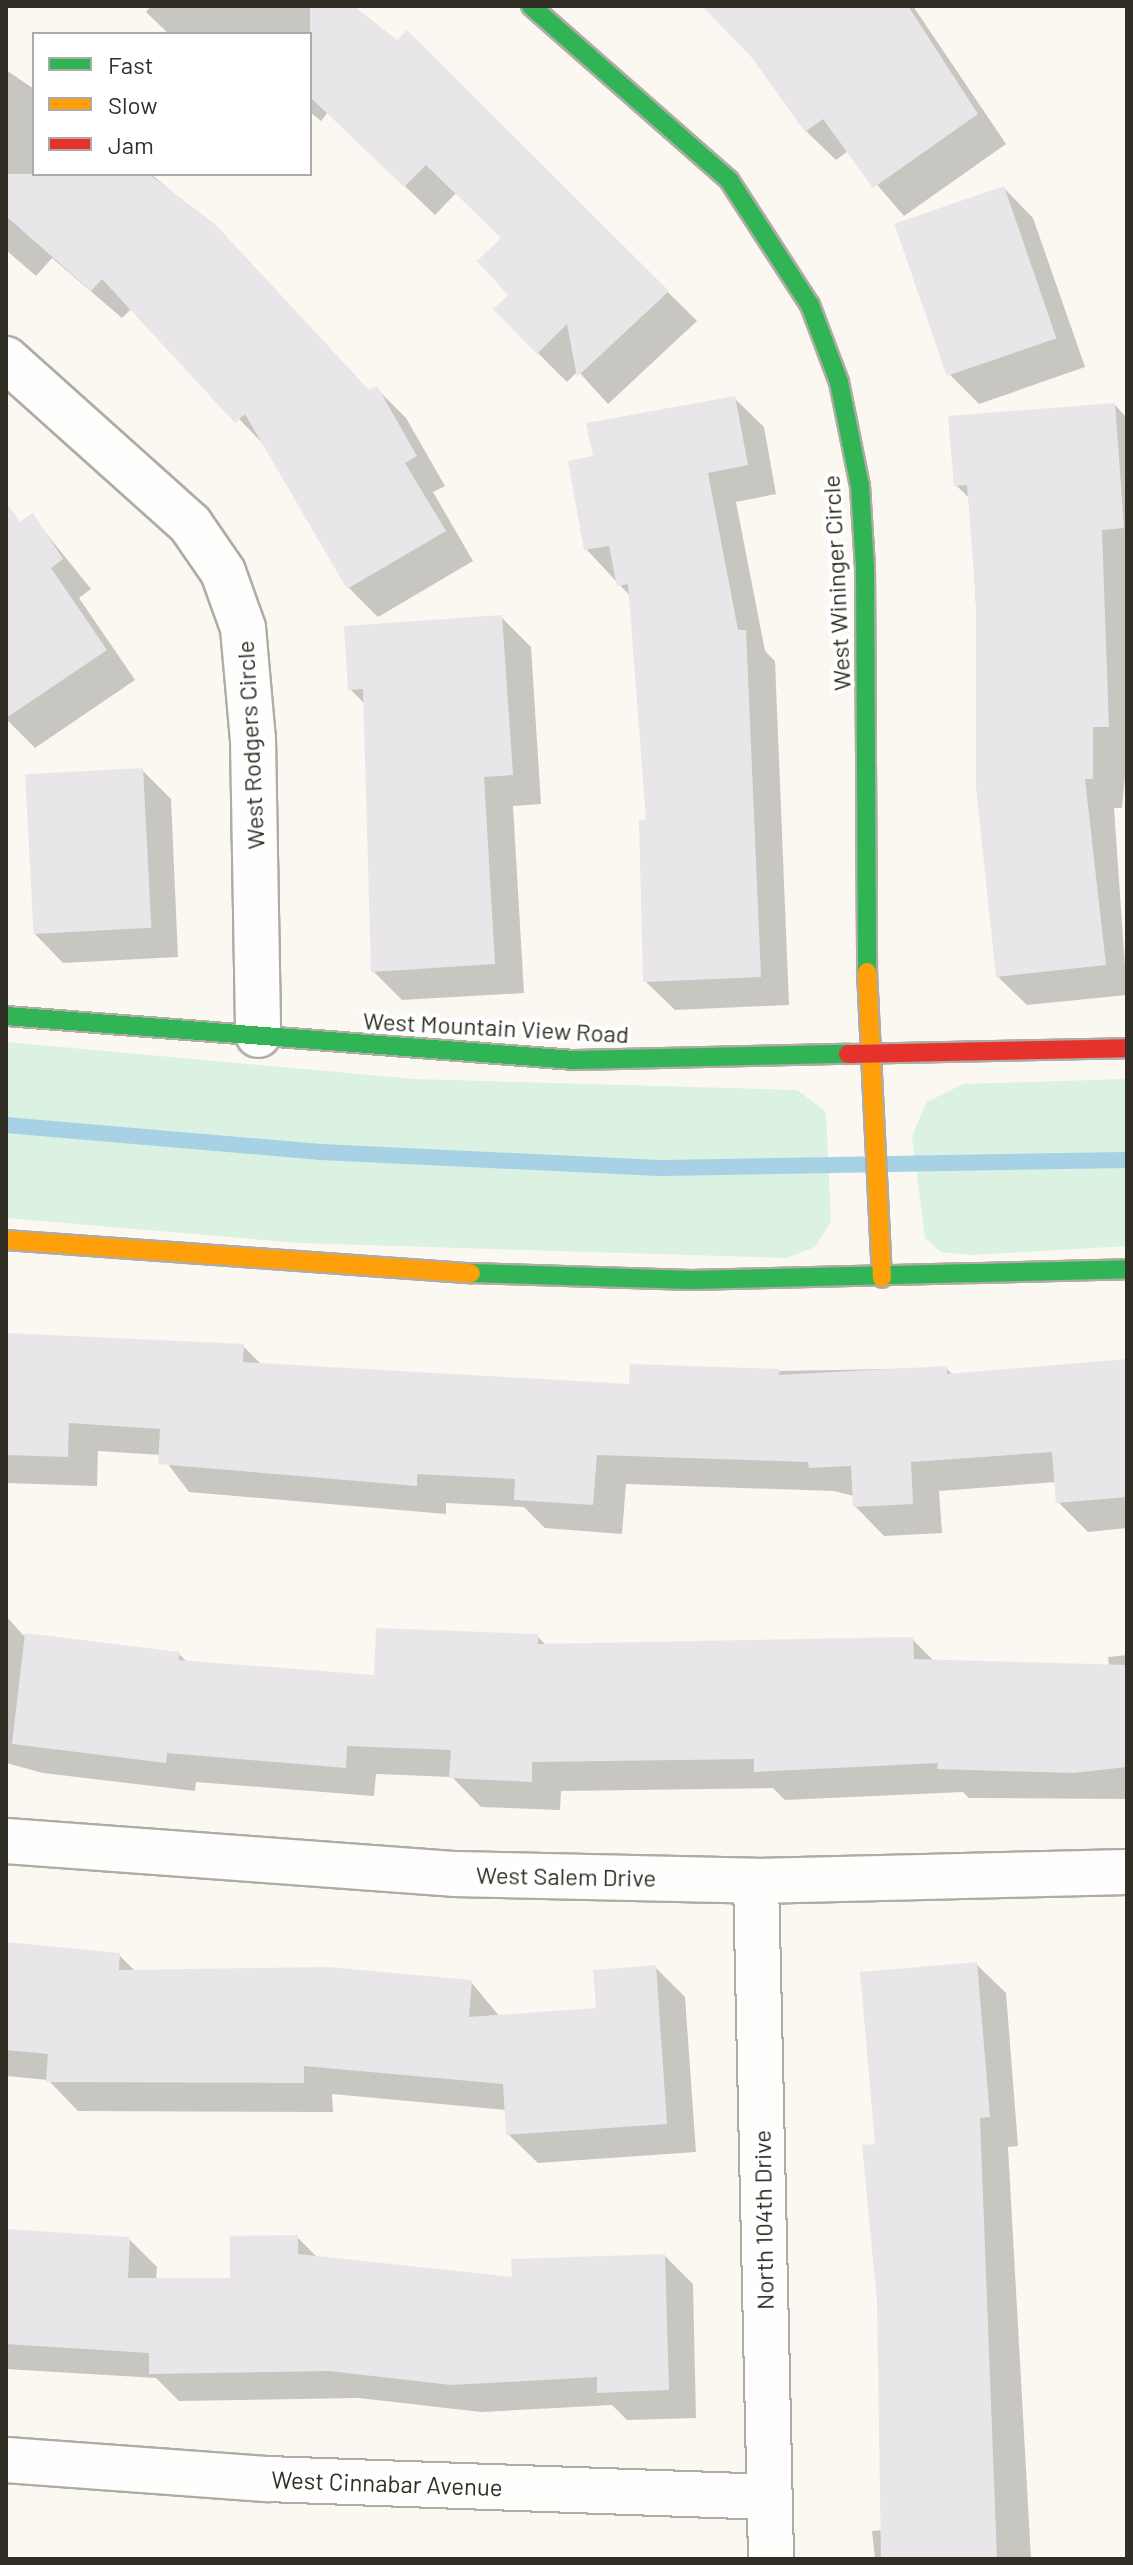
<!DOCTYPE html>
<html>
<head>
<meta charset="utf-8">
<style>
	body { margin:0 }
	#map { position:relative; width:1133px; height:2565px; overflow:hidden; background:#faf8f0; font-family:Barlow,sans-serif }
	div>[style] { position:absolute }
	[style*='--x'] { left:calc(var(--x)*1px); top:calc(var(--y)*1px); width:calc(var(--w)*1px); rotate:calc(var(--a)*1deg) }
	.green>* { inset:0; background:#dbf1e2 }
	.shadow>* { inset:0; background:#0003 }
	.stream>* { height:16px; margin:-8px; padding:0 8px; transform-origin:8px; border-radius:8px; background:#a7d1e4 }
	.building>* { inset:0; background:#e9e6e9; transform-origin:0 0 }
	.roads { filter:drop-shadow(2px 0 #aeaca4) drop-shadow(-2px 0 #aeaca4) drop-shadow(0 2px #aeaca4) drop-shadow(0 -2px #aeaca4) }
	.street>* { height:44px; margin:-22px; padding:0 22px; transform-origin:22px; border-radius:22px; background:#fefefd }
	.fast>* { height:18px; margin:-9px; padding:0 9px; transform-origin:9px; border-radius:9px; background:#30b455 }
	.slow>* { height:18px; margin:-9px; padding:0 9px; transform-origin:9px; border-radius:9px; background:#ff9f0a }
	.jam>* { height:18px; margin:-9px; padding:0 9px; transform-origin:9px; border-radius:9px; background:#e5322d }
	span { translate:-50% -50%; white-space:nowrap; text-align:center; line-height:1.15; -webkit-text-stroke:8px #fff; paint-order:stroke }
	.street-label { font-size:24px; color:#302e25 }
	.frame { position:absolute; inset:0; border:8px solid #302e25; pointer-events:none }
	.legend { position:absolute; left:32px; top:32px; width:280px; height:144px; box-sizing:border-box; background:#fff; border:2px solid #acaba8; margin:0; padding:10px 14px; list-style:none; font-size:24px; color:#302e25 }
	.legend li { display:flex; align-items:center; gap:16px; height:40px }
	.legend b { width:40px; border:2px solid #acaba8 }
</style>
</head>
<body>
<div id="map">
	<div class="green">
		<div style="clip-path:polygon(6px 1042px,414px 1079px,797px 1090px,826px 1112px,831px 1222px,815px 1247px,786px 1258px,299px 1243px,6px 1218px)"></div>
		<div style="clip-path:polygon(1127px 1079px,1127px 1246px,971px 1255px,941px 1252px,925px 1238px,912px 1136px,927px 1102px,963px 1084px)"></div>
	</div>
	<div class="shadow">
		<div style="clip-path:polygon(151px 6px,351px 6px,397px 43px,407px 33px,697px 321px,608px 404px,578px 371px,567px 382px,538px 353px,510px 295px,504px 239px,456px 193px,435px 215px,328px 112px,321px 121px,310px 112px,310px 34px,169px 34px,146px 12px)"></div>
		<div style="clip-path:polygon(705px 6px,913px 6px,1006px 144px,904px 216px,848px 151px,836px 160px,806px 131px,754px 57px)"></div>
		<div style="clip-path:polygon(6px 70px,34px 89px,34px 174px,151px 174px,213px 226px,370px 392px,376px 388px,406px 418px,445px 486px,433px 492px,473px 561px,378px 617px,349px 588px,268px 449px,132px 308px,122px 318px,52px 258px,36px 276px,6px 250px)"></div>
		<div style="clip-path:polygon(1004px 188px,1033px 218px,1085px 367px,979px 404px,950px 375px)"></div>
		<div style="clip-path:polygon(734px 398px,764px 427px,776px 494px,736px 502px,765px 651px,775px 661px,789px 1005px,675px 1010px,645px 981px,648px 822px,631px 597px,586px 549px,595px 458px)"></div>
		<div style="clip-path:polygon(1115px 405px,1127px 418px,1127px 755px,1122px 808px,1114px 808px,1127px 995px,1027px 1005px,997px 976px,970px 499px,956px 485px)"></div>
		<div style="clip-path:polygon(32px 516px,91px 589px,79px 598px,135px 680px,35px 748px,6px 719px,6px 534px)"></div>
		<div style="clip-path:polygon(501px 617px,531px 647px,541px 804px,513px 806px,524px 993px,402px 1000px,373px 971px,366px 705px,350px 689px)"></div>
		<div style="clip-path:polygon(142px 770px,171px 799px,178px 957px,63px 963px,34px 933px)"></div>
		<div style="clip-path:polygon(6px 1336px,243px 1346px,262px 1365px,631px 1386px,779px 1371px,946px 1368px,953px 1375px,1127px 1363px,1127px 1528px,1088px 1532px,1058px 1502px,1056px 1482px,939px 1491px,942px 1533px,884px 1536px,855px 1506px,854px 1496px,834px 1491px,626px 1484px,622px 1534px,545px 1528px,524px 1507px,446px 1503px,446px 1514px,189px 1492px,161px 1455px,98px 1451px,97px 1486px,6px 1483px)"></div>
		<div style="clip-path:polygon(6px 1616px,23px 1635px,179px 1654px,188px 1663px,376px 1678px,537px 1636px,547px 1646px,912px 1639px,935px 1662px,1109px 1666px,1108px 1657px,1127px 1655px,1127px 1799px,969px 1798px,963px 1792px,785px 1800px,773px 1788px,561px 1791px,560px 1810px,481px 1807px,452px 1777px,376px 1774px,374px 1796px,196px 1782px,195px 1791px,43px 1773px,6px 1763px)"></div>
		<div style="clip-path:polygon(6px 1947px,119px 1955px,136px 1972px,471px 1982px,500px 2017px,598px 2009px,656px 1968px,685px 1997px,696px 2152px,538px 2163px,508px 2134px,506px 2110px,332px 2094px,333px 2112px,78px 2111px,48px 2080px,6px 2076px)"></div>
		<div style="clip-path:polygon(976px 1964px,1006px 1993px,1018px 2146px,1008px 2147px,1031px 2559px,875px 2559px,872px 2531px,883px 2530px,878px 2146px)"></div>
		<div style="clip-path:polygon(6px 2231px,129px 2239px,157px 2267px,156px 2280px,232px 2280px,297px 2237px,318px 2258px,514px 2280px,665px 2256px,693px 2284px,696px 2418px,627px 2420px,612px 2405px,481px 2412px,359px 2398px,179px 2401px,156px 2378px,6px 2369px)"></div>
	</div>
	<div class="stream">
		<div style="--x:6;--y:1125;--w:316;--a:4.9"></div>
		<div style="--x:321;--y:1152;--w:343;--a:2.7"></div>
		<div style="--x:664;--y:1168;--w:463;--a:-1"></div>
	</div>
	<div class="building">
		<div style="clip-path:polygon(310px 6px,354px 6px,397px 40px,407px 30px,669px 291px,577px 377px,567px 324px,537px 354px,493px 309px,508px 295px,477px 261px,501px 238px,426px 165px,404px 187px,310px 97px)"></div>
		<div style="clip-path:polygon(702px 6px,908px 6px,978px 114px,873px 188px,823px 119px,805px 132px,752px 58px)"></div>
		<div style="clip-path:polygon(6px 174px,149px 174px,215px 224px,369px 390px,377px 386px,417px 456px,405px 463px,446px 531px,347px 589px,245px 414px,235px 423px,102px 279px,91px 291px,6px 216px)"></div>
		<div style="left:1004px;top:186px;width:161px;height:116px;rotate:71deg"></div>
		<div style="clip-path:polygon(735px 396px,748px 465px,708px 473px,738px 630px,746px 630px,761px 977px,643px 982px,639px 820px,646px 820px,628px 584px,617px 586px,609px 546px,584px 550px,568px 461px,593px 456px,586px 423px)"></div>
		<div style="clip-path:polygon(1115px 403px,1124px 528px,1102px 530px,1109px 727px,1093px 727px,1093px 779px,1085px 779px,1106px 965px,996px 977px,976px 787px,976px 601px,967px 485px,954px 486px,948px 416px)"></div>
		<div style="clip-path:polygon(6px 502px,20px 522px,33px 513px,63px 559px,51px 568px,107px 650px,6px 718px)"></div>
		<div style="clip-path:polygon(502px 615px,513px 775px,484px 777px,495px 964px,371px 972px,363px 689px,348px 690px,344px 626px)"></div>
		<div style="left:143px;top:768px;width:160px;height:118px;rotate:87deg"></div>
		<div style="clip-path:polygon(6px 1333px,244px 1344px,243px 1362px,629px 1384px,630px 1364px,780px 1369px,779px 1375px,947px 1366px,947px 1374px,1127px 1359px,1127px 1497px,1056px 1503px,1052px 1452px,911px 1462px,913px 1504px,853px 1507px,851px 1466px,809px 1468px,808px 1462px,597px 1455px,593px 1505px,514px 1500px,515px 1479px,417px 1474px,417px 1486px,158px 1464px,160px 1429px,69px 1423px,68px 1457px,6px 1455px)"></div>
		<div style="clip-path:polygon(376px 1628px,538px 1634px,538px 1644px,913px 1637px,914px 1659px,1127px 1665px,1127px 1767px,1073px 1773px,937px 1769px,938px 1763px,754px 1772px,754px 1759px,532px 1762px,532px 1782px,449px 1778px,451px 1750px,347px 1746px,346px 1768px,167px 1753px,166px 1763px,12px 1744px,25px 1633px,180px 1652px,179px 1660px,374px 1675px)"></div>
		<div style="clip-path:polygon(6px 1942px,120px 1953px,119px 1970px,328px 1967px,472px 1980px,469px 2017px,596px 2008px,593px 1970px,656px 1965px,667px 2124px,506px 2135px,503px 2084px,304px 2066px,304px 2083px,46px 2082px,48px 2054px,6px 2050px)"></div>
		<div style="clip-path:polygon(977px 1962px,990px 2117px,980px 2118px,997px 2559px,881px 2559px,877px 2302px,862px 2145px,875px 2144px,860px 1972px)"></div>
		<div style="clip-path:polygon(6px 2229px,130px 2237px,128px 2278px,230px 2278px,230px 2236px,298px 2235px,298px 2254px,512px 2277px,511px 2259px,665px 2254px,669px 2390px,597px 2393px,597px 2377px,451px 2385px,329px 2371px,149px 2374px,149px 2353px,6px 2344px)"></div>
	</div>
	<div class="roads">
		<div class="street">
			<div style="--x:6;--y:359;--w:247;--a:41.9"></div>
			<div style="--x:190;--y:524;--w:58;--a:55.5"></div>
			<div style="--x:223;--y:572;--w:59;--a:70.3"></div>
			<div style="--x:243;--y:628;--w:111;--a:84.9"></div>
			<div style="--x:253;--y:739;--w:296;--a:89"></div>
			<div style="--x:6;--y:1841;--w:450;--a:4.2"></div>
			<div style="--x:455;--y:1874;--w:301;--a:1.3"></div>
			<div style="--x:756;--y:1881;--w:371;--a:-1.4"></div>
			<div style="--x:756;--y:1881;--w:678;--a:88.73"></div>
			<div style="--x:6;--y:2460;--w:262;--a:4.2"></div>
			<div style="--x:267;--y:2479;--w:502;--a:2.05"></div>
		</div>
		<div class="fast">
			<div style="--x:531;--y:6;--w:264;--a:41.3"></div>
			<div style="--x:729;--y:180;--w:149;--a:57.1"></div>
			<div style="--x:810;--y:305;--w:82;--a:69.4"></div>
			<div style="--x:839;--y:382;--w:106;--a:78.6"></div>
			<div style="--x:860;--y:486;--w:81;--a:86.5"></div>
			<div style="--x:865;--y:567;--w:405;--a:89.7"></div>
			<div style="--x:6;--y:1016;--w:570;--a:4.43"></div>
			<div style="--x:574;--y:1060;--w:274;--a:-1.3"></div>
			<div style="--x:471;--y:1273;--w:220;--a:1.8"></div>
			<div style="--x:691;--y:1280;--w:436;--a:-1.4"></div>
		</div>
		<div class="slow">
			<div style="--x:867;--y:972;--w:306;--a:87.2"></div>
			<div style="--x:6;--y:1240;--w:466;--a:4.1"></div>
		</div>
		<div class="jam">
			<div style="--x:848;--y:1054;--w:279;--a:-1.2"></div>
		</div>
	</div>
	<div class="street-label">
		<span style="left:836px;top:583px;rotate:-93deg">West Wininger Circle</span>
		<span style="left:250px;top:745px;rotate:-93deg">West Rodgers Circle</span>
		<span style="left:496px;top:1027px;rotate:3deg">West Mountain View Road</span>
		<span style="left:566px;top:1876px;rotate:1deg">West Salem Drive</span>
		<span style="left:763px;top:2220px;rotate:-91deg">North 104th Drive</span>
		<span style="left:387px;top:2483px;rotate:2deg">West Cinnabar Avenue</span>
	</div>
	<div class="frame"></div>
	<ul class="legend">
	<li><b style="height:10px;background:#30b455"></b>Fast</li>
	<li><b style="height:10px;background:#ff9f0a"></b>Slow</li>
	<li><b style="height:10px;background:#e5322d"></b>Jam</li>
	</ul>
</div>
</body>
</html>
